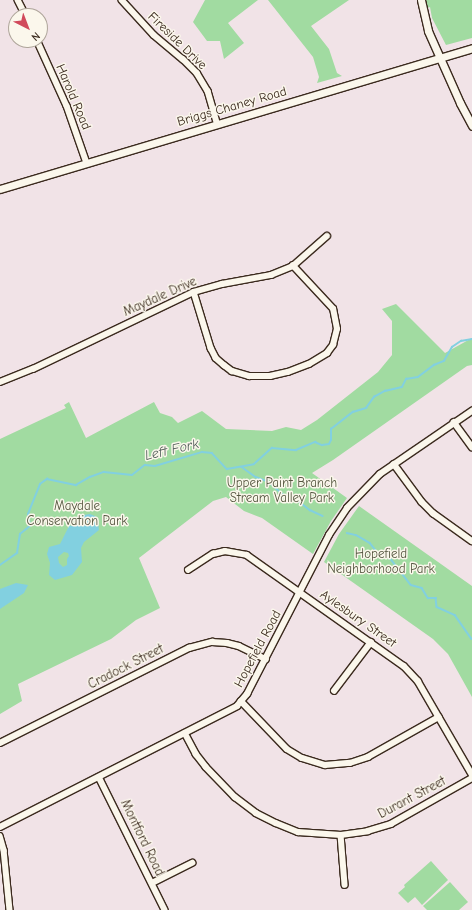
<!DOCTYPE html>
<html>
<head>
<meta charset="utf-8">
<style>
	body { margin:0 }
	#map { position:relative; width:472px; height:910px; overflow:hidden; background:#f1e3e7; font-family:"Comic Neue",sans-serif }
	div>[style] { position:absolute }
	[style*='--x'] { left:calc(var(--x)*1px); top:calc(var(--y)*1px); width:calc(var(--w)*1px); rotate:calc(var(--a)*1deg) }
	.green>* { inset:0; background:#a1dba1 }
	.water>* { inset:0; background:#82d0e0 }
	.stream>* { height:1.5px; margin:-0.75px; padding:0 0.75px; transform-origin:0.75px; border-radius:0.75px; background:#82d0e0 }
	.roads { filter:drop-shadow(1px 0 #3b2a1e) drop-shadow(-1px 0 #3b2a1e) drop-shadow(0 1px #3b2a1e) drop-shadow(0 -1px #3b2a1e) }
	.minor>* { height:5.5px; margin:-2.75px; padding:0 2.75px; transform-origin:2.75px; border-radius:2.75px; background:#fbf7ec }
	.tertiary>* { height:7px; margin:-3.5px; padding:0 3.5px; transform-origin:3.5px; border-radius:3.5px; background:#fbf7ec }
	.secondary>* { height:7px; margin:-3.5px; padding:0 3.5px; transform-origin:3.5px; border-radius:3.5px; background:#fbf7ec }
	span { translate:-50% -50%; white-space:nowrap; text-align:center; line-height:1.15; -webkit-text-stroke:3px #fbf7ec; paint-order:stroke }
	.street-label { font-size:13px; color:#3b2a1e }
	.park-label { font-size:13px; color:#54563f }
	.water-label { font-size:14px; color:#505c58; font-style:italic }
	.north { position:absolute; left:8px; top:8px; width:40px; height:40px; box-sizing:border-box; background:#fbf7ec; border:1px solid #aea59a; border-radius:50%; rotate:138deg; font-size:11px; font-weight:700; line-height:16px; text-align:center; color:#3b2a1e }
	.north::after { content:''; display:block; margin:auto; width:14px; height:18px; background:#d1495b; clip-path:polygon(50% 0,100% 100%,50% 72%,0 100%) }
</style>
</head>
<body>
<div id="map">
	<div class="green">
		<div style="clip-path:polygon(205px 0,258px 0,228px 23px,244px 43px,224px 59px,220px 41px,207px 41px,193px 22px)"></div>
		<div style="clip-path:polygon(268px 0,349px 0,311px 26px,329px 49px,337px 73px,342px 76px,317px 83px,319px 77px,313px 57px)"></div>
		<div style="clip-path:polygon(423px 0,472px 0,472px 38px,446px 45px,432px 18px,430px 7px,425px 9px)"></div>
		<div style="clip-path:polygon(396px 304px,445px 353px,472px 338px,472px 365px,467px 366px,333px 460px,312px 473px,347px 498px,331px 521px,313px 554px,262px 518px,244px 511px,226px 497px,213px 501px,139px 558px,160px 608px,136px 620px,111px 639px,18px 684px,22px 701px,0 714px,0 439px,66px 408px,64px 405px,69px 402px,86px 438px,154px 402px,160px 413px,172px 417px,178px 423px,202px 411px,226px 429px,272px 431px,286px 427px,301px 430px,317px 420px,378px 372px,392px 355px,392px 321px,382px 309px)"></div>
		<div style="clip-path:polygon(359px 506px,472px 586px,472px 697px,448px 654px,433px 639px,324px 562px,339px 534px)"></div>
		<div style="clip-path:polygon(431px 861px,448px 880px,422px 905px,415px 897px,408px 903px,398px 893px,405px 887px,404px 885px)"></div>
		<div style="clip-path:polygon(450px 882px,468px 902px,459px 910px,427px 910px,423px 906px)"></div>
	</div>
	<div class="water">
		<div style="clip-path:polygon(evenodd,90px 514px,97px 517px,99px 530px,84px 542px,81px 548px,82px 562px,72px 575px,55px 580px,49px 575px,50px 563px,47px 554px,49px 547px,60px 544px,69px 526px,76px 525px,84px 515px,90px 514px,64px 552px,68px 553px,69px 556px,67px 559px,67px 565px,63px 567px,59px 563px,58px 557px,64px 552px)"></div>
		<div style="clip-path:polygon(16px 583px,28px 585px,24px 593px,0 609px,0 589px)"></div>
	</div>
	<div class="stream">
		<div style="--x:242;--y:467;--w:17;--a:36"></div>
		<div style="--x:256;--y:477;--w:14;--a:21"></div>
		<div style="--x:269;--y:482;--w:20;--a:41"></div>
		<div style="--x:284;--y:495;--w:17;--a:24"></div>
		<div style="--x:300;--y:502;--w:13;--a:39"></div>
		<div style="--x:310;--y:510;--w:14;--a:25"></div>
		<div style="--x:347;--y:533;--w:9;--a:13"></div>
		<div style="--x:356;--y:535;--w:16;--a:30"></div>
		<div style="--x:370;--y:543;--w:13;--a:51"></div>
		<div style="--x:378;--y:553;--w:13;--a:23"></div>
		<div style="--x:390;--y:558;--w:34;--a:52"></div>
		<div style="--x:411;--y:585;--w:11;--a:15"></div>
		<div style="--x:422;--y:588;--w:12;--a:59"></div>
		<div style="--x:428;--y:598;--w:8;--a:0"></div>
		<div style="--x:436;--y:598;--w:9;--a:84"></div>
		<div style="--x:437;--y:607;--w:20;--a:24"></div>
		<div style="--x:455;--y:615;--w:29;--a:55"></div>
		<div style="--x:0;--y:565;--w:21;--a:-35"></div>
		<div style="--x:17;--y:553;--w:19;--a:-81"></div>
		<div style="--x:20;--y:534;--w:13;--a:-39"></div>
		<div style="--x:30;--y:526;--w:12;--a:-99"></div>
		<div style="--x:28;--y:514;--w:32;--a:-68"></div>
		<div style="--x:40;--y:484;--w:9;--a:-36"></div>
		<div style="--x:47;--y:479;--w:30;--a:12"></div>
		<div style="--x:76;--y:485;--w:16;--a:-30"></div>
		<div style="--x:90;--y:477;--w:15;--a:-20"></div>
		<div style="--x:104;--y:472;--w:28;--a:6"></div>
		<div style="--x:132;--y:475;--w:16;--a:-38"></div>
		<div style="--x:145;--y:465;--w:10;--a:6"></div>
		<div style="--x:155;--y:466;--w:49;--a:-16.6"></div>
		<div style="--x:202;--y:452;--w:10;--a:6"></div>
		<div style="--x:212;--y:453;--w:22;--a:47"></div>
		<div style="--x:227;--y:469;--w:27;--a:-10"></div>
		<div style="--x:254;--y:464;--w:24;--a:-42"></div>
		<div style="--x:272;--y:448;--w:24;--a:5"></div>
		<div style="--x:296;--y:450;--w:21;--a:-23"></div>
		<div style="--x:315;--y:442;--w:8;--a:23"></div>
		<div style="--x:322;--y:445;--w:7;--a:-8"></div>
		<div style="--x:329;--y:444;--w:4;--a:-63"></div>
		<div style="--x:331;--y:440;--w:11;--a:-90"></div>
		<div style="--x:331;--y:429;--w:28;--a:-38"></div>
		<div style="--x:353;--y:412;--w:14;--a:-17"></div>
		<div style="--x:366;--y:408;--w:14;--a:-54"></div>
		<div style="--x:374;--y:397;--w:13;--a:-29"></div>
		<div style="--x:385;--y:391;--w:17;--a:-13"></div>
		<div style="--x:402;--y:387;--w:9;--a:-63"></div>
		<div style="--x:406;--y:379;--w:12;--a:-9"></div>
		<div style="--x:418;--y:377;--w:20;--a:-37"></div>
		<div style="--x:434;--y:365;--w:11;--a:-22"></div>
		<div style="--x:444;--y:361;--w:16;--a:-60"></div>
		<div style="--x:452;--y:347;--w:11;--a:-34"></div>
		<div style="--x:461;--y:341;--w:11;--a:-10"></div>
	</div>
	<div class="roads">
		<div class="minor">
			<div style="--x:18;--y:0;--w:18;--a:63"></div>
			<div style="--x:122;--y:0;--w:47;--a:47.6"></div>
			<div style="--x:154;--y:35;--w:38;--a:40"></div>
			<div style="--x:183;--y:59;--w:20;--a:45"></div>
			<div style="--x:197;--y:73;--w:21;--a:59"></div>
			<div style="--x:208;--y:91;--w:33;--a:74"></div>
			<div style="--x:37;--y:40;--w:72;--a:65.6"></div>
			<div style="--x:67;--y:106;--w:60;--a:70.7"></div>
			<div style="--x:194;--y:292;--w:59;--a:73.1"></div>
			<div style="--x:211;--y:348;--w:11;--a:63"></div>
			<div style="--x:216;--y:358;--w:11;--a:41"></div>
			<div style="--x:224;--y:365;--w:10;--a:37"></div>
			<div style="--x:232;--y:371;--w:18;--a:16"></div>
			<div style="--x:249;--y:376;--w:21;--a:0"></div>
			<div style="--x:270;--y:376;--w:18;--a:-13"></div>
			<div style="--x:288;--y:372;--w:22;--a:-21"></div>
			<div style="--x:309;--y:364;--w:21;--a:-31"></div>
			<div style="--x:327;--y:353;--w:10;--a:-53"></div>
			<div style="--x:333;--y:345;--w:16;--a:-76"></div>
			<div style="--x:337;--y:329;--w:20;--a:-101"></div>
			<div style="--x:333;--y:309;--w:59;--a:-132.9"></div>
			<div style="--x:0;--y:382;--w:35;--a:-22"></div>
			<div style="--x:33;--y:369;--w:178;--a:-25.6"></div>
			<div style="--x:194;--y:292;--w:29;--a:-16"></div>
			<div style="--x:222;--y:284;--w:50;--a:-10.4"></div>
			<div style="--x:271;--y:275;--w:24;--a:-22"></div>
			<div style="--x:293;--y:266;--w:45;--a:-41.4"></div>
			<div style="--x:454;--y:422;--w:31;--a:54"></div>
			<div style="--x:394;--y:464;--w:47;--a:53.6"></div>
			<div style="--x:422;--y:502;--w:16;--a:45"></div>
			<div style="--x:433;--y:513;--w:48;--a:35.7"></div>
			<div style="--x:188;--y:570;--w:30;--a:-33"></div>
			<div style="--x:213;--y:554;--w:12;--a:-14"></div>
			<div style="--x:225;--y:551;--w:22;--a:10"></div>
			<div style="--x:247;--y:555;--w:192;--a:35.3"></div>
			<div style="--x:404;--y:666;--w:21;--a:47"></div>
			<div style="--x:418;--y:681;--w:108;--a:59.9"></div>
			<div style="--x:334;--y:691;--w:61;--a:-52.9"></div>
			<div style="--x:241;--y:701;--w:66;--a:46.2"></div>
			<div style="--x:287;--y:749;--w:17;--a:31"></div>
			<div style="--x:302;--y:758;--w:24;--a:17"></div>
			<div style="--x:325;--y:765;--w:25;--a:-5"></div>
			<div style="--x:350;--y:763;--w:19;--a:-18"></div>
			<div style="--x:368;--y:757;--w:81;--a:-29.4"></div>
			<div style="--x:185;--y:733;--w:24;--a:62"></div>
			<div style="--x:196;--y:754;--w:16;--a:52"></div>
			<div style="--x:206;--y:767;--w:42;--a:46"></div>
			<div style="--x:235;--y:797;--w:26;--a:37"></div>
			<div style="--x:256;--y:813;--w:22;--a:27"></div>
			<div style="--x:276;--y:823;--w:24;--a:22"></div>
			<div style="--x:298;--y:832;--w:43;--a:4"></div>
			<div style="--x:341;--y:835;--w:27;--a:-8"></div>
			<div style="--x:368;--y:831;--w:24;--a:-17"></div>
			<div style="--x:391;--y:824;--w:93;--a:-29.6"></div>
			<div style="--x:0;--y:743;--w:212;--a:-26.7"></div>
			<div style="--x:189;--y:648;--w:24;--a:-15"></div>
			<div style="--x:212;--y:642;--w:15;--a:4"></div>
			<div style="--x:227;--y:643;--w:12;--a:14"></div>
			<div style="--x:239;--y:646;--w:30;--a:26"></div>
			<div style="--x:99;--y:777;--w:148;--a:63.6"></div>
			<div style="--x:0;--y:827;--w:266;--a:-27"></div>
			<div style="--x:237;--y:706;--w:16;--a:-50"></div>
			<div style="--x:247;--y:694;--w:179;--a:-62.7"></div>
			<div style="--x:329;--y:535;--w:32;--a:-56"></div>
			<div style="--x:347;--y:508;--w:47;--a:-45.9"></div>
			<div style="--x:380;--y:474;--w:112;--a:-34.4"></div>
			<div style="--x:341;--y:835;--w:50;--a:85.4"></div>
			<div style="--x:0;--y:836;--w:15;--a:74"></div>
			<div style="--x:4;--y:850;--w:60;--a:84.3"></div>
			<div style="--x:152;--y:883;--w:45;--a:-26.6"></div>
		</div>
		<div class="tertiary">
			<div style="--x:421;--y:0;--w:32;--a:77"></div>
			<div style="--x:428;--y:31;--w:79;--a:66"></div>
			<div style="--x:460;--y:103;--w:26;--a:62"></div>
		</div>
		<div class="secondary">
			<div style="--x:0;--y:189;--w:493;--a:-16.6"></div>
		</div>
	</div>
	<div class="street-label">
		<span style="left:177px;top:41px;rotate:44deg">Fireside Drive</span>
		<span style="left:73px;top:97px;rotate:67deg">Harold Road</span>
		<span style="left:232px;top:107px;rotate:-16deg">Briggs Chaney Road</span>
		<span style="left:160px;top:297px;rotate:-24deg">Maydale Drive</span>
		<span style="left:358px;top:619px;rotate:35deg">Aylesbury Street</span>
		<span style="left:258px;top:649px;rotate:-62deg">Hopefield Road</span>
		<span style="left:126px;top:667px;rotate:-27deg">Cradock Street</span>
		<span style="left:412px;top:798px;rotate:-28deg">Durant Street</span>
		<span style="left:142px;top:838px;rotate:64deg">Montford Road</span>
	</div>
	<div class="park-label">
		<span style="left:282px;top:491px">Upper Paint Branch<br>Stream Valley Park</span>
		<span style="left:77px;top:514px">Maydale<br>Conservation Park</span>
		<span style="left:381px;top:562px">Hopefield<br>Neighborhood Park</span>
	</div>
	<div class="water-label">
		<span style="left:172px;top:450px;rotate:-13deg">Left Fork</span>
	</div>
	<div class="north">N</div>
</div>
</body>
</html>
